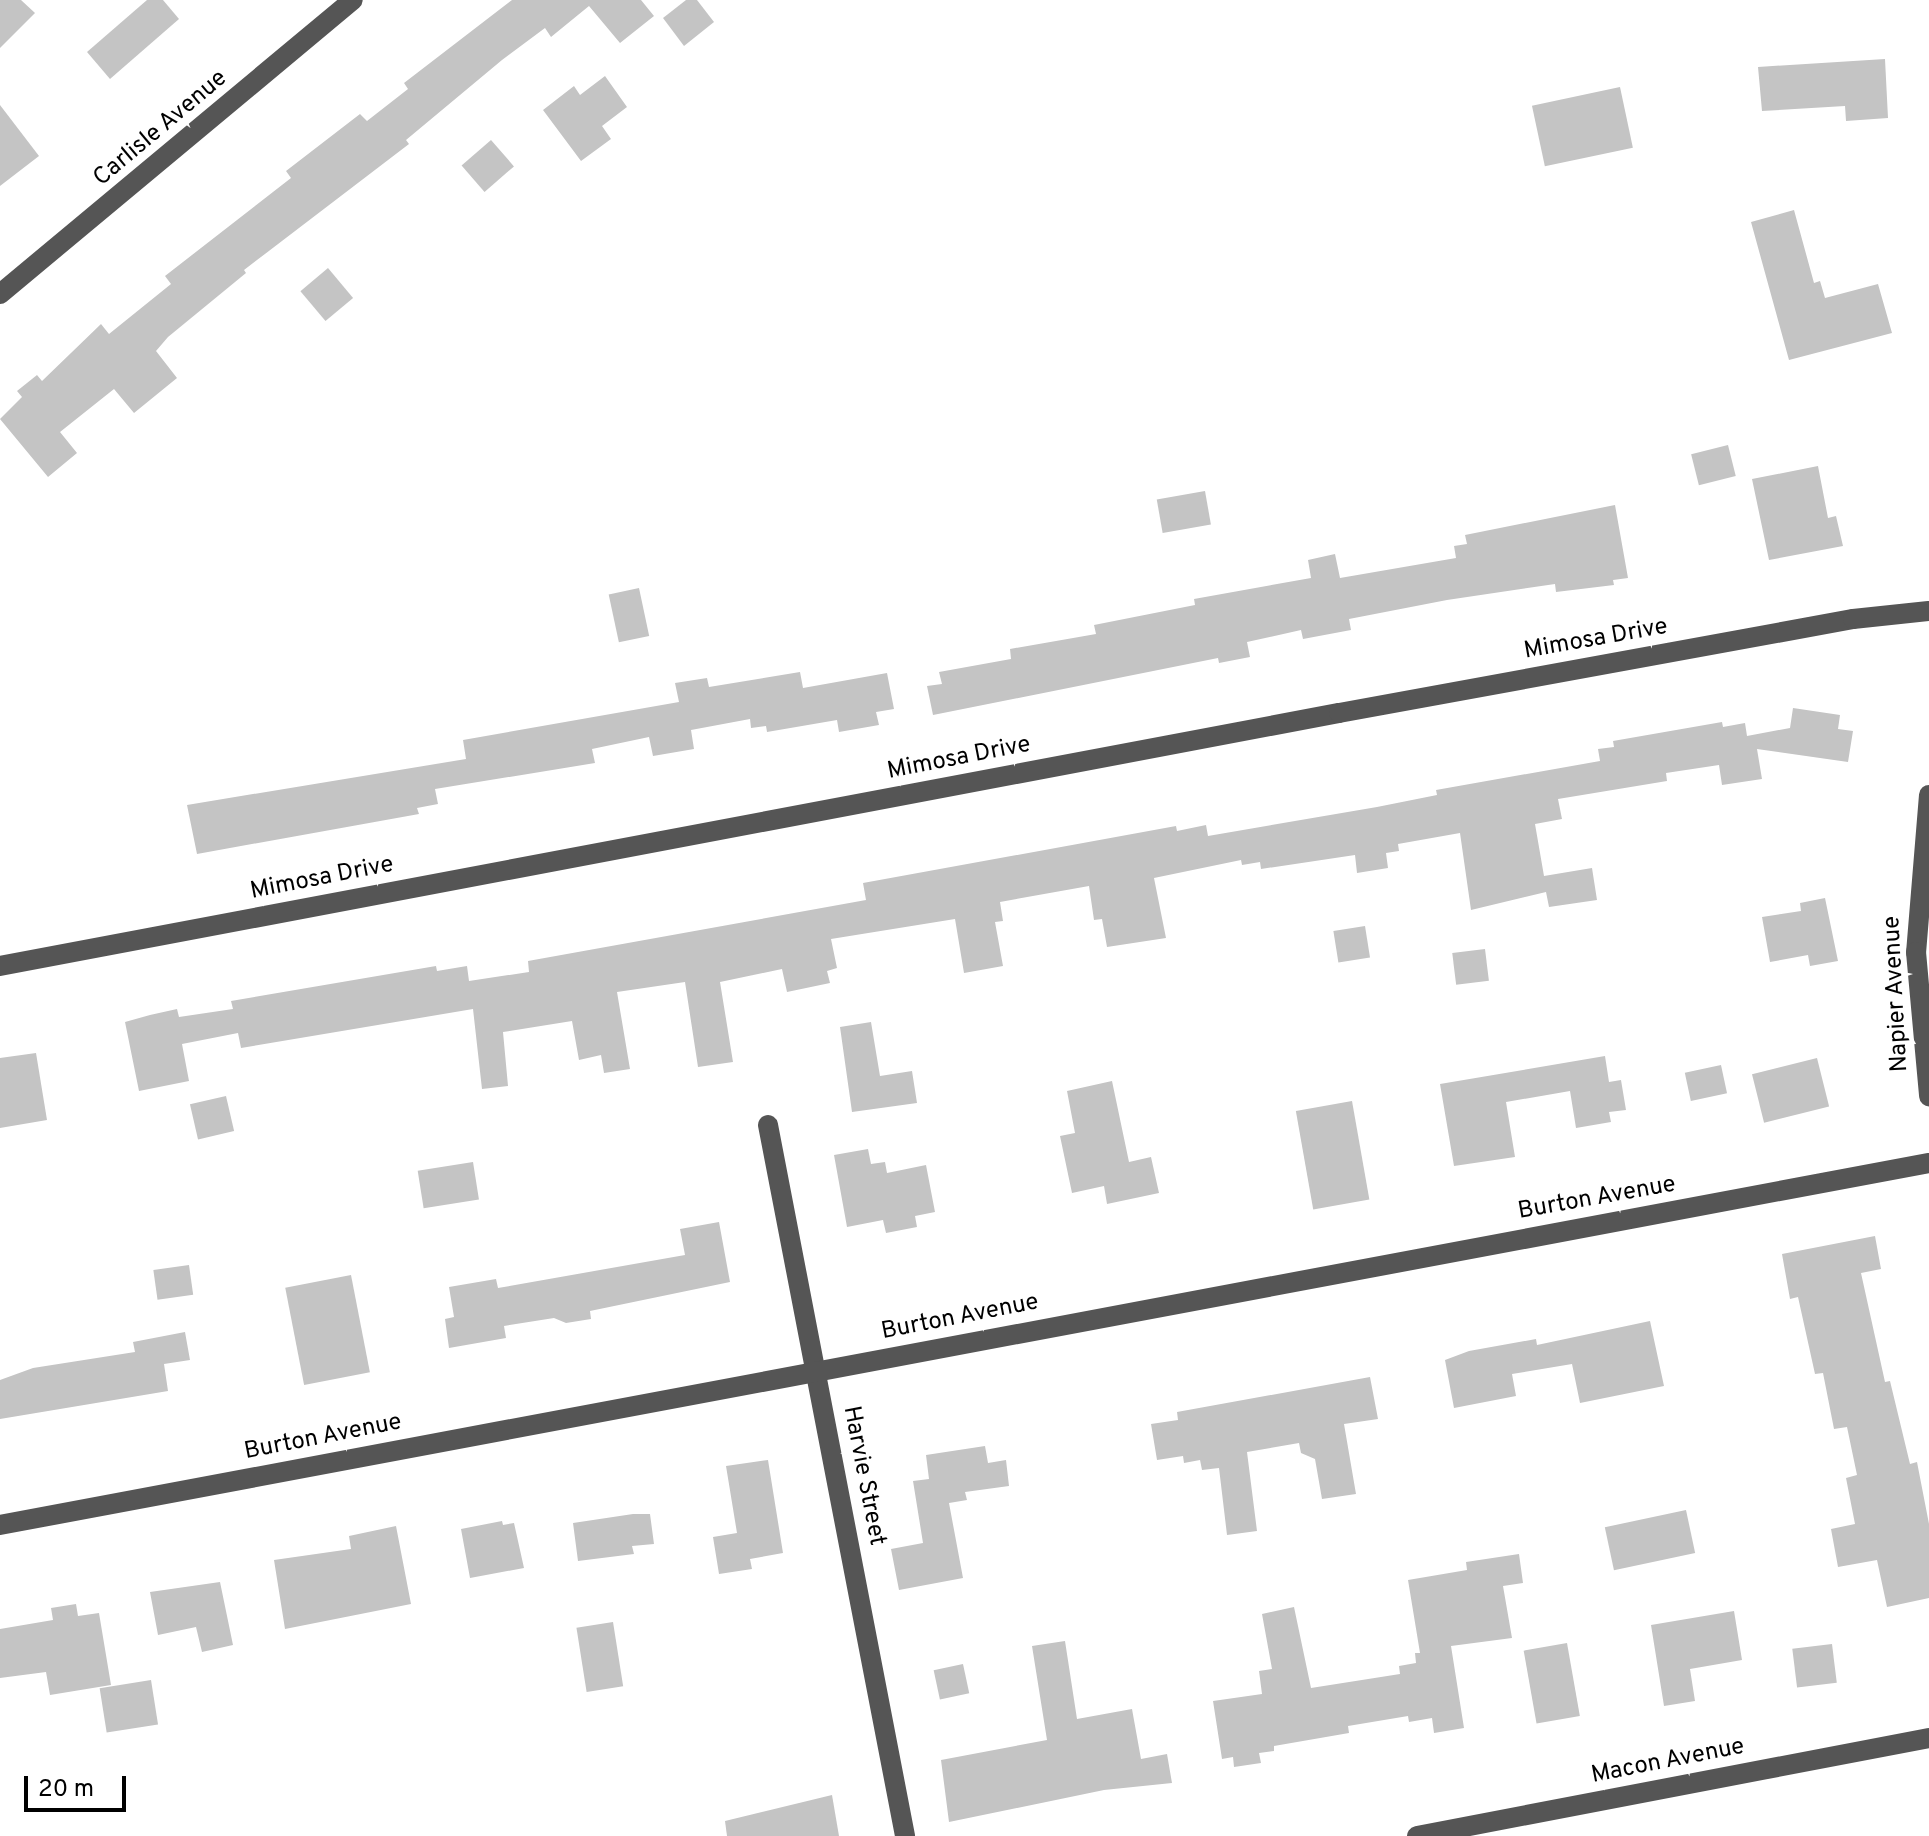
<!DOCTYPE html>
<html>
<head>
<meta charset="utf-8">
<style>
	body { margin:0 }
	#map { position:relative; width:1929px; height:1836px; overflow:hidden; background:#fff; font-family:Overpass,sans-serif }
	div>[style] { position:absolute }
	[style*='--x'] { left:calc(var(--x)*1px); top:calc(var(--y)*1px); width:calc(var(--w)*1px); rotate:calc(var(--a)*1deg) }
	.building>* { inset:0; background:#c4c4c4; transform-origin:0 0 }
	.minor>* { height:20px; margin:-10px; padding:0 10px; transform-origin:10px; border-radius:10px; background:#555 }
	span { translate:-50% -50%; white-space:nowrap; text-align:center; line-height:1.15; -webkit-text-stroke:8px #fff; paint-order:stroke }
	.street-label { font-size:24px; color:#000 }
	.scale { position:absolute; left:24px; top:1776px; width:102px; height:36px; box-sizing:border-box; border:4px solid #000; border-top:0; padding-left:10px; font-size:24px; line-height:28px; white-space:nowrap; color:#000; -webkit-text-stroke:6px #fff; paint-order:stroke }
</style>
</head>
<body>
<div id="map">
	<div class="building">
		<div style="clip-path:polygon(0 0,21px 0,35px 13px,0 48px)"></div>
		<div style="clip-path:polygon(147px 0,163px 0,179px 19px,110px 79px,87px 52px)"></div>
		<div style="clip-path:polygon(512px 0,641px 0,654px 16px,620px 43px,589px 6px,551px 37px,545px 28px,502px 60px,406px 140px,409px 144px,244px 270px,246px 273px,168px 337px,156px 351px,177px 378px,134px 413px,114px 389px,60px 432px,77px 453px,48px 477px,0 419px,22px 397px,17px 391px,37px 375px,42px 381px,101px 324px,109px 334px,171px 284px,165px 276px,291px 178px,286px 171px,360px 114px,367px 121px,408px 89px,404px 83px)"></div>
		<div style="clip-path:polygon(686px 0,697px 0,714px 22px,684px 46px,663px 18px)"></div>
		<div style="clip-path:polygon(1885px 59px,1888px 118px,1846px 121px,1845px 106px,1762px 111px,1758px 67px)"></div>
		<div style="clip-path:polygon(605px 76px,627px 107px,602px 126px,611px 139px,581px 161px,543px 110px,574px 86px,580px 95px)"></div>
		<div style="left:1620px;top:87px;width:62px;height:90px;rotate:78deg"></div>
		<div style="clip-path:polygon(0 105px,39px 156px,0 186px)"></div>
		<div style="left:491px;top:140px;width:35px;height:39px;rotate:49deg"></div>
		<div style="clip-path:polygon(1794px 210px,1814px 283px,1820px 281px,1825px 298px,1878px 284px,1892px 333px,1789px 360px,1751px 222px)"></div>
		<div style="left:328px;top:268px;width:39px;height:36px;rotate:50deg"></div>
		<div style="left:1728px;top:445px;width:32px;height:38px;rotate:76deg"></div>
		<div style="clip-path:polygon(1818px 466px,1828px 518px,1836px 516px,1843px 546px,1769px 560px,1752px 479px)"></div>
		<div style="left:1205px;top:491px;width:34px;height:49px;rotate:80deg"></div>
		<div style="clip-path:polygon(1615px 505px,1628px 578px,1613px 580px,1614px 585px,1556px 592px,1555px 584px,1447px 600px,1349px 619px,1351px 630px,1303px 639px,1301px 630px,1247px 642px,1250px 657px,1219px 663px,1218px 658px,933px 715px,927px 686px,942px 684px,939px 672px,1011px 659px,1010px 649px,1096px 634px,1094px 625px,1195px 605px,1194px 599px,1311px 578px,1308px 560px,1335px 554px,1340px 578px,1456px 558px,1454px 546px,1467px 544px,1465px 535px)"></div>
		<div style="left:639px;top:588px;width:49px;height:31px;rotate:78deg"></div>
		<div style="clip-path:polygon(800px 672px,803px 688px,887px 673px,894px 709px,876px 712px,879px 725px,839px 732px,837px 720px,767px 732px,766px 726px,751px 728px,750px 719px,691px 730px,694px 749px,653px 756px,649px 737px,592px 749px,595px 763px,435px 789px,438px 804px,417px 808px,419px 814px,197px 854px,187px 805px,466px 759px,463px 740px,679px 702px,675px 683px,707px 678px,709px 687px)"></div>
		<div style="clip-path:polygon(1793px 708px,1840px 715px,1838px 729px,1853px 731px,1848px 762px,1757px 749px,1762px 779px,1722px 785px,1719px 765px,1666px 773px,1667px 781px,1558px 799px,1562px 819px,1535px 824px,1544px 876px,1592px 868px,1597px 900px,1549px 907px,1546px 892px,1471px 910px,1460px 833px,1398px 844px,1399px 851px,1386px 853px,1388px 868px,1357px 873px,1355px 855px,1261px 869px,1260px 862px,1242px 865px,1241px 860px,1154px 878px,1166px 938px,1107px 947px,1102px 919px,1094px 920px,1089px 886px,1000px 902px,1003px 921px,995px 922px,1003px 966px,964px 973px,955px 919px,831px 939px,837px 968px,827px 971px,830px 983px,787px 992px,782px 969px,720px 982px,733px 1062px,698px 1067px,685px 982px,617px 992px,630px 1069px,604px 1073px,601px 1055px,579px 1060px,572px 1021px,503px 1032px,508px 1086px,482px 1089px,473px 1009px,241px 1048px,238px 1033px,182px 1044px,189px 1081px,139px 1091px,125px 1022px,150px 1015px,177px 1009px,179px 1017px,233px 1009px,231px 1001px,436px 966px,437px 971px,467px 966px,469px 981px,529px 972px,528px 961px,866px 900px,863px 883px,1176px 826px,1177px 831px,1206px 825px,1208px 836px,1377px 807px,1437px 795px,1436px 790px,1600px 761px,1598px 749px,1614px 747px,1613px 741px,1722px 722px,1723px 727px,1745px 723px,1747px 736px,1790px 728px)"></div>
		<div style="clip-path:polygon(1825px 898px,1838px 961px,1810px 966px,1808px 955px,1770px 962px,1762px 917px,1801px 911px,1800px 903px)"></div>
		<div style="left:1365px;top:926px;width:32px;height:32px;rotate:81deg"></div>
		<div style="left:1485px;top:949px;width:32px;height:33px;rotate:83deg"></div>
		<div style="clip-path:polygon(871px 1022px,880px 1076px,912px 1071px,917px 1103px,852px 1112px,840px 1027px)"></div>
		<div style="clip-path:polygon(36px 1053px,47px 1120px,0 1128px,0 1058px)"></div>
		<div style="clip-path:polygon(1605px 1056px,1609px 1082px,1621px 1080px,1626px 1110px,1609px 1112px,1611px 1122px,1576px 1128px,1570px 1091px,1506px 1102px,1515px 1157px,1454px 1166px,1440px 1084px)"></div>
		<div style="left:1817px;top:1058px;width:50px;height:67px;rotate:76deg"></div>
		<div style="left:1721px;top:1065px;width:29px;height:37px;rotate:78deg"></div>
		<div style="clip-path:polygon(1112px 1081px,1129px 1162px,1151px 1157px,1159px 1193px,1107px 1204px,1104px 1186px,1072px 1193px,1060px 1136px,1075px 1133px,1067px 1091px)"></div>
		<div style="left:226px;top:1096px;width:36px;height:37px;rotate:77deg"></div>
		<div style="left:1352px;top:1101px;width:100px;height:57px;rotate:80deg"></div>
		<div style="clip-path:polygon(868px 1149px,871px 1164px,885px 1162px,887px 1173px,926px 1165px,935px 1212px,915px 1216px,917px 1227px,886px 1233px,883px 1220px,847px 1227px,834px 1155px)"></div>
		<div style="left:473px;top:1162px;width:38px;height:56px;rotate:81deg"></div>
		<div style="clip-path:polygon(719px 1222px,730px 1282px,590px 1311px,591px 1319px,566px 1323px,554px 1318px,504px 1326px,506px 1338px,449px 1348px,445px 1319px,454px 1317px,449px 1287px,496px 1279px,498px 1288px,685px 1255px,680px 1229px)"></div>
		<div style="clip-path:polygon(1875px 1236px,1881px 1269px,1861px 1273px,1885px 1382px,1890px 1381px,1910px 1464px,1917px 1462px,1929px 1524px,1929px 1598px,1887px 1607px,1877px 1560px,1838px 1567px,1831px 1529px,1855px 1524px,1846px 1478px,1857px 1475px,1847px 1427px,1834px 1429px,1823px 1373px,1815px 1374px,1798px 1297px,1790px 1299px,1782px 1254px)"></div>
		<div style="left:189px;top:1265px;width:30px;height:36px;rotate:82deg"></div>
		<div style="left:351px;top:1275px;width:99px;height:67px;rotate:79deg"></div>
		<div style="clip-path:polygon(1650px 1321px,1664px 1386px,1580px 1403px,1572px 1364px,1512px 1374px,1516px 1396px,1454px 1408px,1445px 1360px,1469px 1351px,1536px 1339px,1537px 1345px)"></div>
		<div style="clip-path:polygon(185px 1332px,190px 1360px,164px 1364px,168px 1391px,0 1419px,0 1380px,33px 1368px,135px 1352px,133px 1342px)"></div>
		<div style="clip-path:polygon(1370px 1377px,1378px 1419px,1344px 1424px,1356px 1494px,1322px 1499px,1315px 1459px,1301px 1453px,1299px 1443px,1247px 1452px,1257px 1531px,1227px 1535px,1219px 1468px,1202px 1470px,1200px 1460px,1184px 1463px,1183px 1456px,1157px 1460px,1151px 1424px,1178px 1420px,1177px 1412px)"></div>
		<div style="clip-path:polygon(985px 1446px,988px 1463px,1006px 1460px,1009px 1486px,965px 1492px,967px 1500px,949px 1503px,963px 1578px,899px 1590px,891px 1549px,923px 1543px,913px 1481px,929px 1479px,926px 1455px)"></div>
		<div style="clip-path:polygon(768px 1460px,783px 1553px,750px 1559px,752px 1569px,719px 1574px,713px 1537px,737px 1533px,726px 1466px)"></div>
		<div style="left:1686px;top:1510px;width:44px;height:83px;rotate:78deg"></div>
		<div style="clip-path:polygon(633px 1514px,650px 1514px,654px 1544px,632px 1546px,634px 1554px,578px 1561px,573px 1523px)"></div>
		<div style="clip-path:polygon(502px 1521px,503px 1525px,514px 1523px,524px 1568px,470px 1578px,461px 1529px)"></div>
		<div style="clip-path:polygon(396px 1526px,411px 1604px,285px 1629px,274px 1560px,351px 1549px,349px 1536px)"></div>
		<div style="clip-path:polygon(1519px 1554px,1523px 1583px,1503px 1586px,1512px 1638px,1451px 1646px,1464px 1728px,1434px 1733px,1432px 1718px,1409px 1722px,1408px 1716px,1348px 1726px,1349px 1733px,1274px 1746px,1274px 1751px,1259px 1753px,1261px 1763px,1234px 1767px,1233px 1757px,1222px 1759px,1213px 1701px,1262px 1694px,1259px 1671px,1272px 1669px,1262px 1614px,1294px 1607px,1311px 1688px,1400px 1674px,1399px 1666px,1416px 1663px,1415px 1653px,1420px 1653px,1408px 1580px,1467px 1570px,1466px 1562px)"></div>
		<div style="clip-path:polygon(220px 1582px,233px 1645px,202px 1652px,196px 1627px,158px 1635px,150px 1592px)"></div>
		<div style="clip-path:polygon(76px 1604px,78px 1616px,99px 1613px,111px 1685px,50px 1695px,46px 1672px,0 1678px,0 1629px,53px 1620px,51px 1608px)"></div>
		<div style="clip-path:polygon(1734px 1611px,1742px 1660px,1690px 1669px,1695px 1701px,1664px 1706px,1651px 1625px)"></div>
		<div style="left:613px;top:1622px;width:65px;height:37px;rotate:81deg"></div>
		<div style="clip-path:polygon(1065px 1641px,1077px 1719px,1132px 1709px,1141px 1759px,1167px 1754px,1172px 1783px,1104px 1790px,949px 1822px,941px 1760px,1047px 1740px,1032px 1646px)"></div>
		<div style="left:1567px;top:1643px;width:74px;height:44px;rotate:80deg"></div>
		<div style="left:1832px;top:1644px;width:39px;height:40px;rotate:83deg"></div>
		<div style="left:963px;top:1664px;width:30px;height:30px;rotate:78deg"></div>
		<div style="left:151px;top:1680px;width:45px;height:52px;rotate:81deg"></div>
		<div style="clip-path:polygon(832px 1795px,839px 1836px,727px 1836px,725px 1821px)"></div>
	</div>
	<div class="minor">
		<div style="--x:0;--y:294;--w:459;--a:-39.8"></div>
		<div style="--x:1929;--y:795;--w:158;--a:94.7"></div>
		<div style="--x:1916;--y:952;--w:145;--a:84.8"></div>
		<div style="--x:0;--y:966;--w:1363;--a:-10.7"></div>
		<div style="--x:1339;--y:713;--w:523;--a:-10.36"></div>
		<div style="--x:1853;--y:619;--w:76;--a:-6"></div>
		<div style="--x:768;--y:1125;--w:724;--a:79.09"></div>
		<div style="--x:0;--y:1525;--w:1963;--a:-10.63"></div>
		<div style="--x:1417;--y:1836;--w:521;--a:-10.84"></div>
	</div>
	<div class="street-label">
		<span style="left:161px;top:129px;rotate:-40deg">Carlisle Avenue</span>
		<span style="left:1596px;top:640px;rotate:-10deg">Mimosa Drive</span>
		<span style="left:959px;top:759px;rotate:-11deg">Mimosa Drive</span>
		<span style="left:322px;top:879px;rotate:-11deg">Mimosa Drive</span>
		<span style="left:1897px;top:994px;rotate:-93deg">Napier Avenue</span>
		<span style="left:1597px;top:1199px;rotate:-10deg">Burton Avenue</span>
		<span style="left:960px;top:1318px;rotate:-11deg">Burton Avenue</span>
		<span style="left:323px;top:1438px;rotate:-11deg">Burton Avenue</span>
		<span style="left:863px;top:1476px;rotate:79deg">Harvie Street</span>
		<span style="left:1668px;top:1762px;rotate:-11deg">Macon Avenue</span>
	</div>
	<div class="scale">20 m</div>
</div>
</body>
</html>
